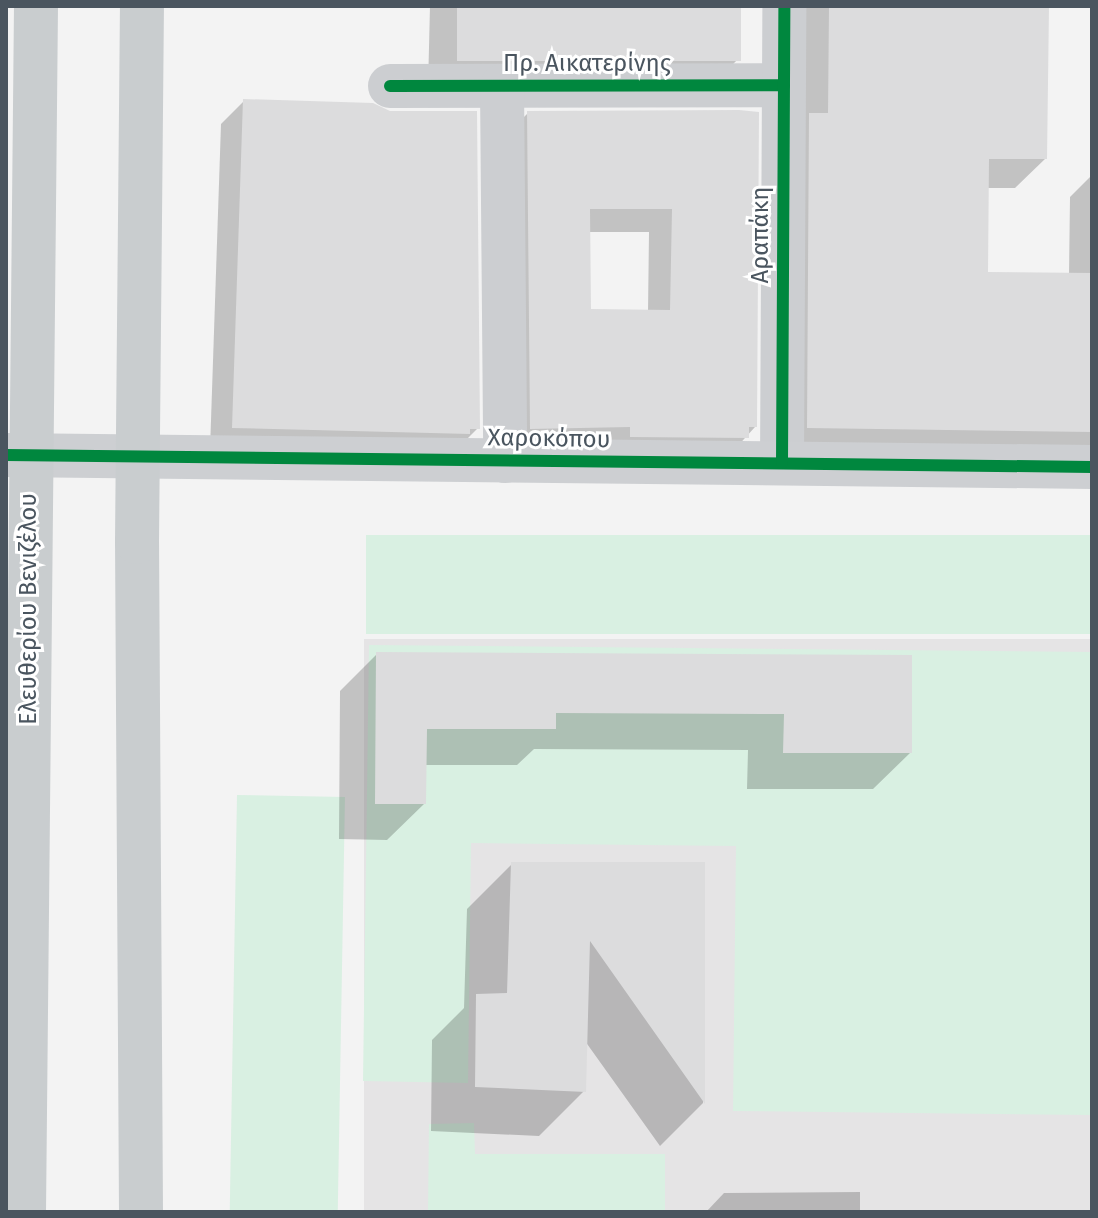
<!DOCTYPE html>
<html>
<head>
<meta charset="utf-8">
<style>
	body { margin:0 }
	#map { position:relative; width:1098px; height:1218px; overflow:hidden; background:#f3f3f3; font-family:"Fira Sans",sans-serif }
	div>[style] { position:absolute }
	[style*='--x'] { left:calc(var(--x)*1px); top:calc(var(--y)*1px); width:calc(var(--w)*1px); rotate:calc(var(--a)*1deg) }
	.education>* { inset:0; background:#e5e4e5; transform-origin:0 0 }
	.green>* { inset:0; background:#d9f0e2; transform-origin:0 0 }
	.shadow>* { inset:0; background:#0003 }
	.building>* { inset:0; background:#dcdcdd; transform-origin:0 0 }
	.street>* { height:44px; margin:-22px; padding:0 22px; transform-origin:22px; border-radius:22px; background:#ccced1 }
	.secondary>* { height:44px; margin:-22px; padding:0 22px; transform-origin:22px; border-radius:22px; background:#cdcfd2 }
	.primary>* { height:44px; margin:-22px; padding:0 22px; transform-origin:22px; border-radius:22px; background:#c9cdcf }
	.cycleway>* { height:12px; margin:-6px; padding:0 6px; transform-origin:6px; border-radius:6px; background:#00873e }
	span { translate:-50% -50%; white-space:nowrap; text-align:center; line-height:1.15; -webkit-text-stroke:6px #fff; paint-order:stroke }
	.street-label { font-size:24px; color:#4a555f }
	.frame { position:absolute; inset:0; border:8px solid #4a555f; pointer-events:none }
</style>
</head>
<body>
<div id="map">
	<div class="education">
		<div style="left:364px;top:639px;width:728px;height:573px"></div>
	</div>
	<div class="green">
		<div style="left:366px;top:535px;width:726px;height:99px"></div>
		<div style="clip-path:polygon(369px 645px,1092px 652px,1092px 1115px,733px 1111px,736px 846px,471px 843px,468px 1083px,363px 1081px)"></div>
		<div style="left:237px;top:795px;width:108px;height:417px;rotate:1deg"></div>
		<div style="clip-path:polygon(474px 1123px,475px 1154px,665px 1154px,665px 1212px,428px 1212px,429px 1124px)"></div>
	</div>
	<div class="shadow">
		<div style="clip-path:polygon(430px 6px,739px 6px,738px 59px,710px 88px,428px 88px)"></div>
		<div style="clip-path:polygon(802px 6px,1047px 6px,1045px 159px,1015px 188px,987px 188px,986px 274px,1069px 275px,1070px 197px,1092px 175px,1092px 460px,779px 456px)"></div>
		<div style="clip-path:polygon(244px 101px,478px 428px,455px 451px,210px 450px,221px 124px)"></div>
		<div style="clip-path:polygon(evenodd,528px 113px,757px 114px,755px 427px,724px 461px,507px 451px,505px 136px,528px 113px,588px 232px,649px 232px,648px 312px,589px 311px,588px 232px)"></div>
		<div style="clip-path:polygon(377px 654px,910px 657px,910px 753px,873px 789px,747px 789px,748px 750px,534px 749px,517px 765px,424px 765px,424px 804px,387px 840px,339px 839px,340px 691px)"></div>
		<div style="clip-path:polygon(512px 864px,703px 864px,703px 1103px,660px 1146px,585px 1041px,584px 1091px,539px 1136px,431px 1131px,432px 1040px,464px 1008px,467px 909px)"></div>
		<div style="clip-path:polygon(860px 1192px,860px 1212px,706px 1212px,724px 1193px)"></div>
	</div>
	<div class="building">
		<div style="left:457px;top:6px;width:284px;height:55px"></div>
		<div style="clip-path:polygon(829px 6px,1049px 6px,1047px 159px,989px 159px,988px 272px,1092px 273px,1092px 432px,807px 428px,809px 113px,828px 113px)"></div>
		<div style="clip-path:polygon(243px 99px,373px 103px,390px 111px,477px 111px,480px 429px,470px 429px,470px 434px,232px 428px)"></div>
		<div style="clip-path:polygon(evenodd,739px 110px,759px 112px,757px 427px,749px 427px,749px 438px,630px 437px,630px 427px,530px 429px,527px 111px,739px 110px,590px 209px,672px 209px,670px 310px,591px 309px,590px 209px)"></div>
		<div style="clip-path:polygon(376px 652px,912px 655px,912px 753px,783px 753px,784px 714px,556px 713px,556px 729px,427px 729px,426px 804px,375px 804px)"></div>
		<div style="clip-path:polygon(511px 862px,705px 862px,705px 1104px,590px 941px,586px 1092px,475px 1087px,476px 994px,507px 993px)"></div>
	</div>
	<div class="street">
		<div style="--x:390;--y:86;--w:394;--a:-0.1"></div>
		<div style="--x:502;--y:86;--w:375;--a:89.5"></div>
		<div style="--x:782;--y:463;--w:457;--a:-89.7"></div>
	</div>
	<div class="secondary">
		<div style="--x:6;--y:455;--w:1086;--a:0.63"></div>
	</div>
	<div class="primary">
		<div style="--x:24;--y:1212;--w:1206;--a:-89.43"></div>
		<div style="--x:141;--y:1212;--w:670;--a:-90.34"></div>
		<div style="--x:137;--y:542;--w:536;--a:-89.47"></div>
	</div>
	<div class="cycleway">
		<div style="--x:390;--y:86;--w:394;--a:-0.1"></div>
		<div style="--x:6;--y:455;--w:1086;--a:0.63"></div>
		<div style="--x:782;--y:463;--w:457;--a:-89.7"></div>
	</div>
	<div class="street-label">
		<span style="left:587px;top:64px">Πρ. Αικατερίνης</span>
		<span style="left:761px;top:235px;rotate:-90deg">Αραπάκη</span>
		<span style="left:549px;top:439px;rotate:1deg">Χαροκόπου</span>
		<span style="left:29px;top:609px;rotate:-90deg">Ελευθερίου Βενιζέλου</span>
	</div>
	<div class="frame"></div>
</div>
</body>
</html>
